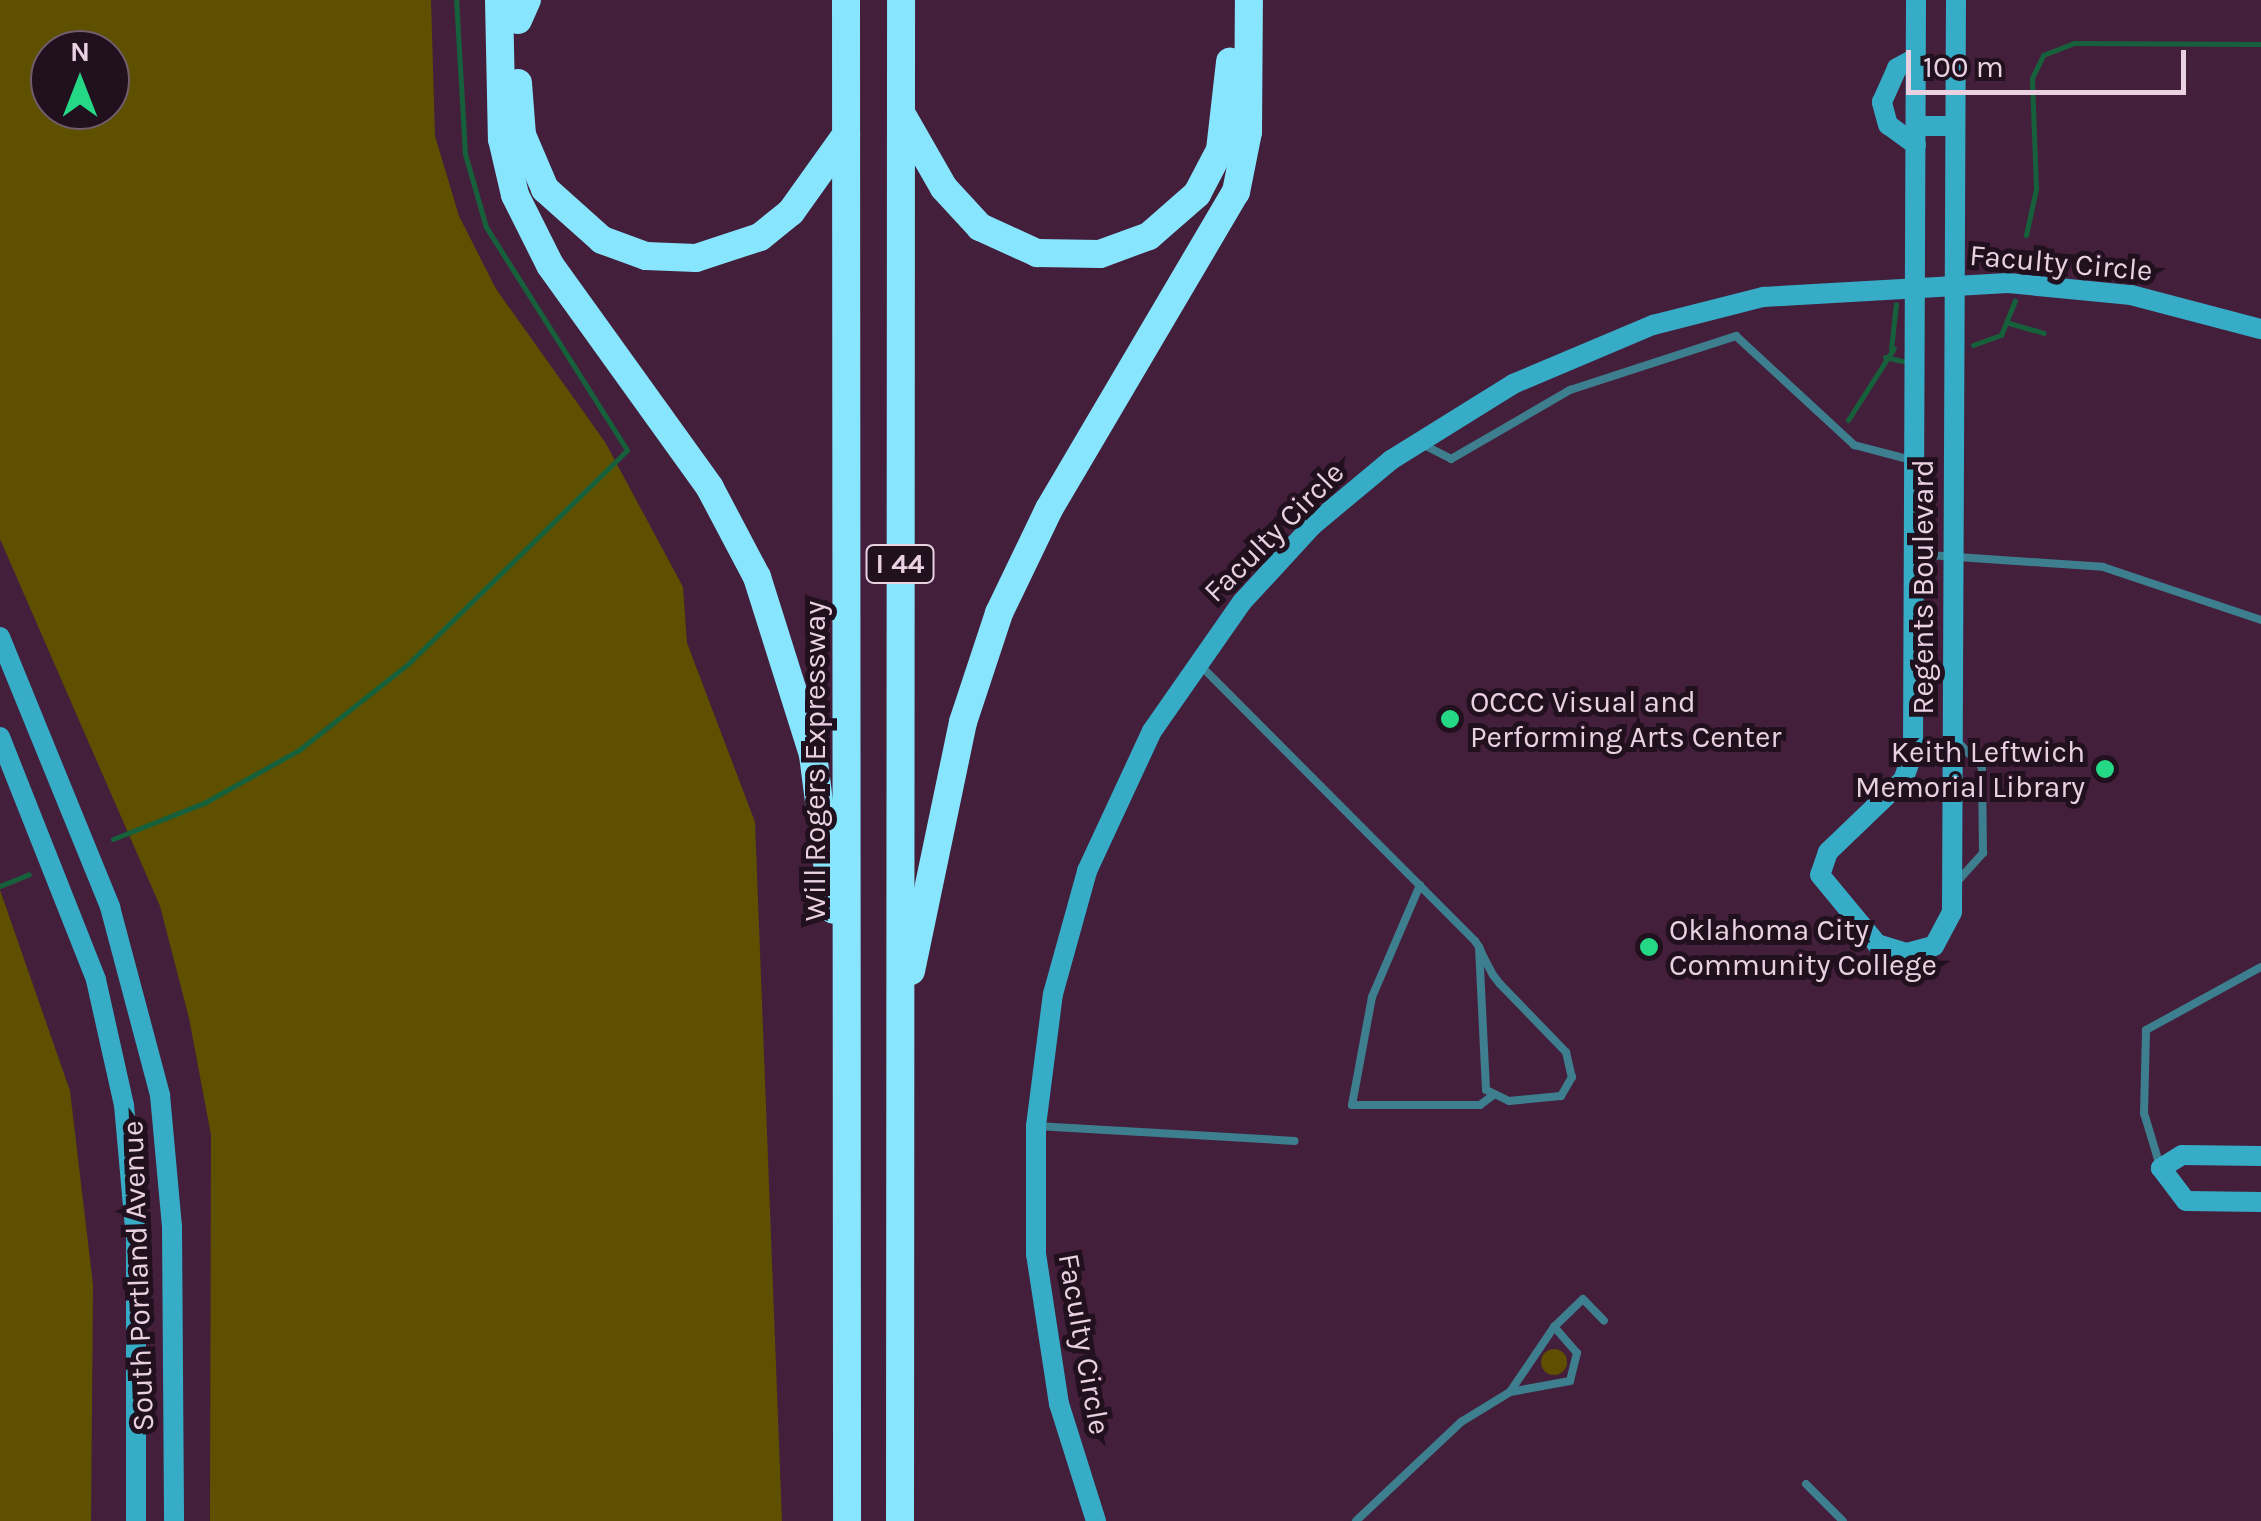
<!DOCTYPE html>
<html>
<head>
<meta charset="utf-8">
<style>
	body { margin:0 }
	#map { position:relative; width:2261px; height:1521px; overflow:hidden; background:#441f3c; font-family:Karla,sans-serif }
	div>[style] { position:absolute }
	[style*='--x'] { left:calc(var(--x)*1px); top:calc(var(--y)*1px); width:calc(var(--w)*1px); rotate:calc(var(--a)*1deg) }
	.green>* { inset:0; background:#5f5000 }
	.round { border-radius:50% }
	.stream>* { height:5px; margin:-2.5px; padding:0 2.5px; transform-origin:2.5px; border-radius:2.5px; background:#16613c }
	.lane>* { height:8px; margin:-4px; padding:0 4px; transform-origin:4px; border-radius:4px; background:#3d7f8f }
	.secondary>* { height:20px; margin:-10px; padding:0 10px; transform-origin:10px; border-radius:10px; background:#36acc6 }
	.highway>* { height:28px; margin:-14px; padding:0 14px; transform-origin:14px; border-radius:14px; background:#87e5fd }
	.dots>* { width:28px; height:28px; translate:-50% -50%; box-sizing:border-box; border:5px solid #21101d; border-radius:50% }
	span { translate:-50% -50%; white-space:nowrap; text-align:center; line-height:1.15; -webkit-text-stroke:10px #21101d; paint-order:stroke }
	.shield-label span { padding:2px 8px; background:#21101d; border:2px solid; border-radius:8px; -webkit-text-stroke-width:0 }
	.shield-label { font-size:28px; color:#e9d1e2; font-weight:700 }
	.street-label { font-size:30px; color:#e9d1e2 }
	.poi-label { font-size:30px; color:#e9d1e2 }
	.left { translate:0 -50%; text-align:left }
	.right { translate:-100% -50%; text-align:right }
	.north { position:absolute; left:30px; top:30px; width:100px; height:100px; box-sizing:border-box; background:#21101d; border:2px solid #715d6c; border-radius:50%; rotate:0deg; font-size:28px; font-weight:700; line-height:40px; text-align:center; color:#e9d1e2 }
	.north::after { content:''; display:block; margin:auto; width:35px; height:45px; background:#25d886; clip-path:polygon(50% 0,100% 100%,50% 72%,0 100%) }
	.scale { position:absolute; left:1906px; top:50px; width:280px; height:45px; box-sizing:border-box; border:5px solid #e9d1e2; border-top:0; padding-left:12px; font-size:30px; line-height:35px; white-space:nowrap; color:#e9d1e2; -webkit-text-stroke:8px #21101d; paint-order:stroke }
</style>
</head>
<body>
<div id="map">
	<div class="green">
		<div style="clip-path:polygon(evenodd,0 0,431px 0,435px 136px,459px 216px,496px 289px,605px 442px,683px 587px,687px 643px,755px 822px,782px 1521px,210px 1521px,211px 1135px,189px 1018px,160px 906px,0 539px,0 0,50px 50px,110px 50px,110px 110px,50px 110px,50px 50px)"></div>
		<div style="clip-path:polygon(0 890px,70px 1091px,93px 1285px,91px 1521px,0 1521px)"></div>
		<div class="round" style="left:1541px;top:1349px;width:26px;height:26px"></div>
	</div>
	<div class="stream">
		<div style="--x:2026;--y:235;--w:47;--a:-77.7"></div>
		<div style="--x:2036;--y:189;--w:111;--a:-92.1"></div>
		<div style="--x:2032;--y:78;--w:25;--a:-64"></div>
		<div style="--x:2043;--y:55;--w:33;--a:-21"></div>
		<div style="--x:2074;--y:43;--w:187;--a:0.3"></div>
		<div style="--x:2009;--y:323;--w:36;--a:16"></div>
		<div style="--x:1973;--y:345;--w:30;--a:-20"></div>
		<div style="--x:2001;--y:335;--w:37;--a:-68"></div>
		<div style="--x:1891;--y:349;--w:45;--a:-83.7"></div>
		<div style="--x:1885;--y:357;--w:18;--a:13"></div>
		<div style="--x:1848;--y:420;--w:85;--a:-57.4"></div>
		<div style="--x:113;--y:839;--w:98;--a:-21.6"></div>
		<div style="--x:204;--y:803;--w:109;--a:-29.2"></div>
		<div style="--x:299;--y:750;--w:139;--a:-38.3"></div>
		<div style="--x:408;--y:664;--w:306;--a:-44.3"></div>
		<div style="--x:627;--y:450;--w:264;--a:-122.3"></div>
		<div style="--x:486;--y:227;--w:76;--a:-106"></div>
		<div style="--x:465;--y:154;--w:154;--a:-93.3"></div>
		<div style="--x:0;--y:886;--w:31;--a:-22"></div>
	</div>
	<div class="lane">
		<div style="--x:1422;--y:444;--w:33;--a:27"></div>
		<div style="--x:1451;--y:459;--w:138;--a:-30.1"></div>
		<div style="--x:1570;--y:390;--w:175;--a:-18"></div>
		<div style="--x:1736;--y:336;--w:161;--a:42.7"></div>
		<div style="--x:1854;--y:445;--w:59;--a:14.7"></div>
		<div style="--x:1914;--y:554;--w:189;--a:3.9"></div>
		<div style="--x:2103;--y:567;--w:167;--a:18.5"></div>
		<div style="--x:1200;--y:665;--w:390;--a:45.1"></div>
		<div style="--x:1475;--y:941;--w:7;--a:56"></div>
		<div style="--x:1479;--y:947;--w:12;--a:66"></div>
		<div style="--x:1484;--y:958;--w:19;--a:62"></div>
		<div style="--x:1493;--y:975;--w:11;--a:52"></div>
		<div style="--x:1500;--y:984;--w:95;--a:45.9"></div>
		<div style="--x:1566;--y:1052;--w:26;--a:77"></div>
		<div style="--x:1572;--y:1077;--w:22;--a:120"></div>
		<div style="--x:1561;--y:1096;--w:52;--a:174.5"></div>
		<div style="--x:1509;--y:1101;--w:25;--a:-154"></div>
		<div style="--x:1486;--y:1090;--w:143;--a:-92.8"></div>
		<div style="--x:1955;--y:884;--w:42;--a:-47.9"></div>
		<div style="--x:1983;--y:853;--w:86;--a:-90.7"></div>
		<div style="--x:1982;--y:767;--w:36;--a:-134"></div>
		<div style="--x:1420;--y:885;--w:122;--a:113.2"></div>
		<div style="--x:1372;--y:997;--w:110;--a:100.5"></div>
		<div style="--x:1352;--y:1105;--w:128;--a:0"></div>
		<div style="--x:1480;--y:1105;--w:15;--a:-37"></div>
		<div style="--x:1036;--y:1126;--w:259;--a:3.3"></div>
		<div style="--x:2160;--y:1166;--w:55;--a:-106.8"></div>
		<div style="--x:2144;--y:1113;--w:83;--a:-88.6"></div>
		<div style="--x:2146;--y:1030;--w:131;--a:-28.7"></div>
		<div style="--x:1554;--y:1327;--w:40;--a:-44"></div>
		<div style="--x:1583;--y:1299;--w:30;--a:46"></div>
		<div style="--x:1806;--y:1484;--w:52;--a:45"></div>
		<div style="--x:1356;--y:1521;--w:144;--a:-43.3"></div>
		<div style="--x:1461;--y:1422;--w:57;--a:-31.5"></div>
		<div style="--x:1510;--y:1392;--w:61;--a:-10.4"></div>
		<div style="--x:1570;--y:1381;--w:29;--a:-76"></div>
		<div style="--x:1577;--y:1353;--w:35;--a:-131"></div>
		<div style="--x:1554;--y:1327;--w:78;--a:124.1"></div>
	</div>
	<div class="secondary">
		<div style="--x:1916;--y:0;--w:753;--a:90.23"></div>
		<div style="--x:1913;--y:753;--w:29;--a:110"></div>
		<div style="--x:1903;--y:780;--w:104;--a:136.2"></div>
		<div style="--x:1828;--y:852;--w:24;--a:109"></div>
		<div style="--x:1820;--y:875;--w:89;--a:50.4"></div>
		<div style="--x:1877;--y:944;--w:31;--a:17"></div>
		<div style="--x:1907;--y:953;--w:28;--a:-15"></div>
		<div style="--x:1934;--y:946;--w:38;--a:-62"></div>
		<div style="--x:1952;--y:912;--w:912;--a:-89.75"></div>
		<div style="--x:1916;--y:126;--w:39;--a:0"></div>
		<div style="--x:1916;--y:145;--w:34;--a:-144"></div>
		<div style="--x:1888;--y:125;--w:24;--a:-105"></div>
		<div style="--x:1882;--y:102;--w:37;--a:-66"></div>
		<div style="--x:1897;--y:68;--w:21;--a:-28"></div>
		<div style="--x:0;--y:637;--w:292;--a:67.8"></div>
		<div style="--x:110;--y:907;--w:195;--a:75.1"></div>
		<div style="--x:160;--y:1095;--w:132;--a:84.8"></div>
		<div style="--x:172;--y:1226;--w:295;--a:89.6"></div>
		<div style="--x:0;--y:737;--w:261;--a:68.4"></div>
		<div style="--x:96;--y:980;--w:128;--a:77.4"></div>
		<div style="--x:124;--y:1105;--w:135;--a:84.9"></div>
		<div style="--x:136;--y:1239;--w:282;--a:90"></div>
		<div style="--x:2261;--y:1156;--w:79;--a:-179.3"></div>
		<div style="--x:2182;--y:1155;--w:25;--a:148"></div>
		<div style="--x:2161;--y:1168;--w:41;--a:52.9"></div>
		<div style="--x:2186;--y:1201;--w:75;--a:0.8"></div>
		<div style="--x:1096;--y:1521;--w:123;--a:-107.5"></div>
		<div style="--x:1059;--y:1404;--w:152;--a:-98.7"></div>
		<div style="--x:1036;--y:1254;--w:128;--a:-90"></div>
		<div style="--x:1036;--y:1126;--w:133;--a:-82.7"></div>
		<div style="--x:1053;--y:994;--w:128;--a:-74.5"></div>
		<div style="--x:1087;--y:871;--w:154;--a:-65.1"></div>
		<div style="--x:1152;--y:731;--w:157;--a:-55.1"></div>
		<div style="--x:1242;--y:602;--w:105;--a:-47.3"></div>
		<div style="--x:1313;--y:525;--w:102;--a:-39.8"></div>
		<div style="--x:1391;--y:460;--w:144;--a:-31.9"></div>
		<div style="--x:1513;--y:384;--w:152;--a:-22.9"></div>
		<div style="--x:1653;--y:325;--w:114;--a:-14.3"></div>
		<div style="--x:1763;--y:297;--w:245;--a:-3.3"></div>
		<div style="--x:2008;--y:283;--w:124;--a:5.6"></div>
		<div style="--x:2131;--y:295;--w:134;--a:14.7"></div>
	</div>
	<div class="highway">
		<div style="--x:499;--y:0;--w:139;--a:88.8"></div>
		<div style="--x:502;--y:139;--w:57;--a:76.9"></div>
		<div style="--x:515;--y:195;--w:78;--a:63.4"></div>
		<div style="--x:550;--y:265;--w:274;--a:54.3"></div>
		<div style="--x:710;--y:488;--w:101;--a:62.2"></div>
		<div style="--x:757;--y:577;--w:187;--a:72.5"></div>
		<div style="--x:813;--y:755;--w:156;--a:82.6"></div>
		<div style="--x:846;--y:0;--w:1521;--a:89.96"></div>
		<div style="--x:518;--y:20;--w:22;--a:-66"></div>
		<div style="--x:518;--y:83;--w:52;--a:85.6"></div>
		<div style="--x:522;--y:135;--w:59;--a:66.9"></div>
		<div style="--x:545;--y:189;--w:76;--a:41.8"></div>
		<div style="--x:602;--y:240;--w:47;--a:20"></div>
		<div style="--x:646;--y:256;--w:50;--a:2.3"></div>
		<div style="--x:696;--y:258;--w:67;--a:-18.2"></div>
		<div style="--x:760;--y:237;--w:40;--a:-39"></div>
		<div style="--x:791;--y:212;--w:95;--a:-54.5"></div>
		<div style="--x:901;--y:113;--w:86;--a:60.2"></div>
		<div style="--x:944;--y:188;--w:53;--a:47.3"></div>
		<div style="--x:980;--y:227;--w:63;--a:24.5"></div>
		<div style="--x:1037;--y:253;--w:63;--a:0.9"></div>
		<div style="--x:1100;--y:254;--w:52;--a:-20.2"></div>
		<div style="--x:1149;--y:236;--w:64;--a:-41.2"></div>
		<div style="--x:1197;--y:194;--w:50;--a:-62.4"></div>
		<div style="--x:1220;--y:150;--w:89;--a:-83.5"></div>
		<div style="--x:911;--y:971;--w:254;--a:-78.2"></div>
		<div style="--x:963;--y:722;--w:115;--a:-71.7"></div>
		<div style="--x:999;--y:613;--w:115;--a:-64.3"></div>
		<div style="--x:1049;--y:509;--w:368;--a:-59.5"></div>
		<div style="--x:1236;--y:192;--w:61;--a:-78.7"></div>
		<div style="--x:1248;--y:132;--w:132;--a:-89.6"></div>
		<div style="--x:900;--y:1521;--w:1521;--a:-89.96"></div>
	</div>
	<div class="dots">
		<div style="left:1450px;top:719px;background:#25d886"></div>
		<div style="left:2105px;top:769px;background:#25d886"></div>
		<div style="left:1649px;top:947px;background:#25d886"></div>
	</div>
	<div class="shield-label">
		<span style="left:900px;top:564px">I 44</span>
	</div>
	<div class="street-label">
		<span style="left:2061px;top:263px;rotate:5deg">Faculty Circle</span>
		<span style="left:1274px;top:532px;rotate:-45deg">Faculty Circle</span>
		<span style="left:1923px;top:587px;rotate:-90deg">Regents Boulevard</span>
		<span style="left:815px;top:761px;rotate:-90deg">Will Rogers Expressway</span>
		<span style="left:138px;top:1276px;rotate:-92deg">South Portland Avenue</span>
		<span style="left:1084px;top:1344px;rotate:80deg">Faculty Circle</span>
	</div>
	<div class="poi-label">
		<span class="left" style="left:1470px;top:719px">OCCC Visual and<br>Performing Arts Center</span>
		<span class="right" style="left:2085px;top:769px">Keith Leftwich<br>Memorial Library</span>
		<span class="left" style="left:1669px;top:947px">Oklahoma City<br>Community College</span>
	</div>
	<div class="north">N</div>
	<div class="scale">100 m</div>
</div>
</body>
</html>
